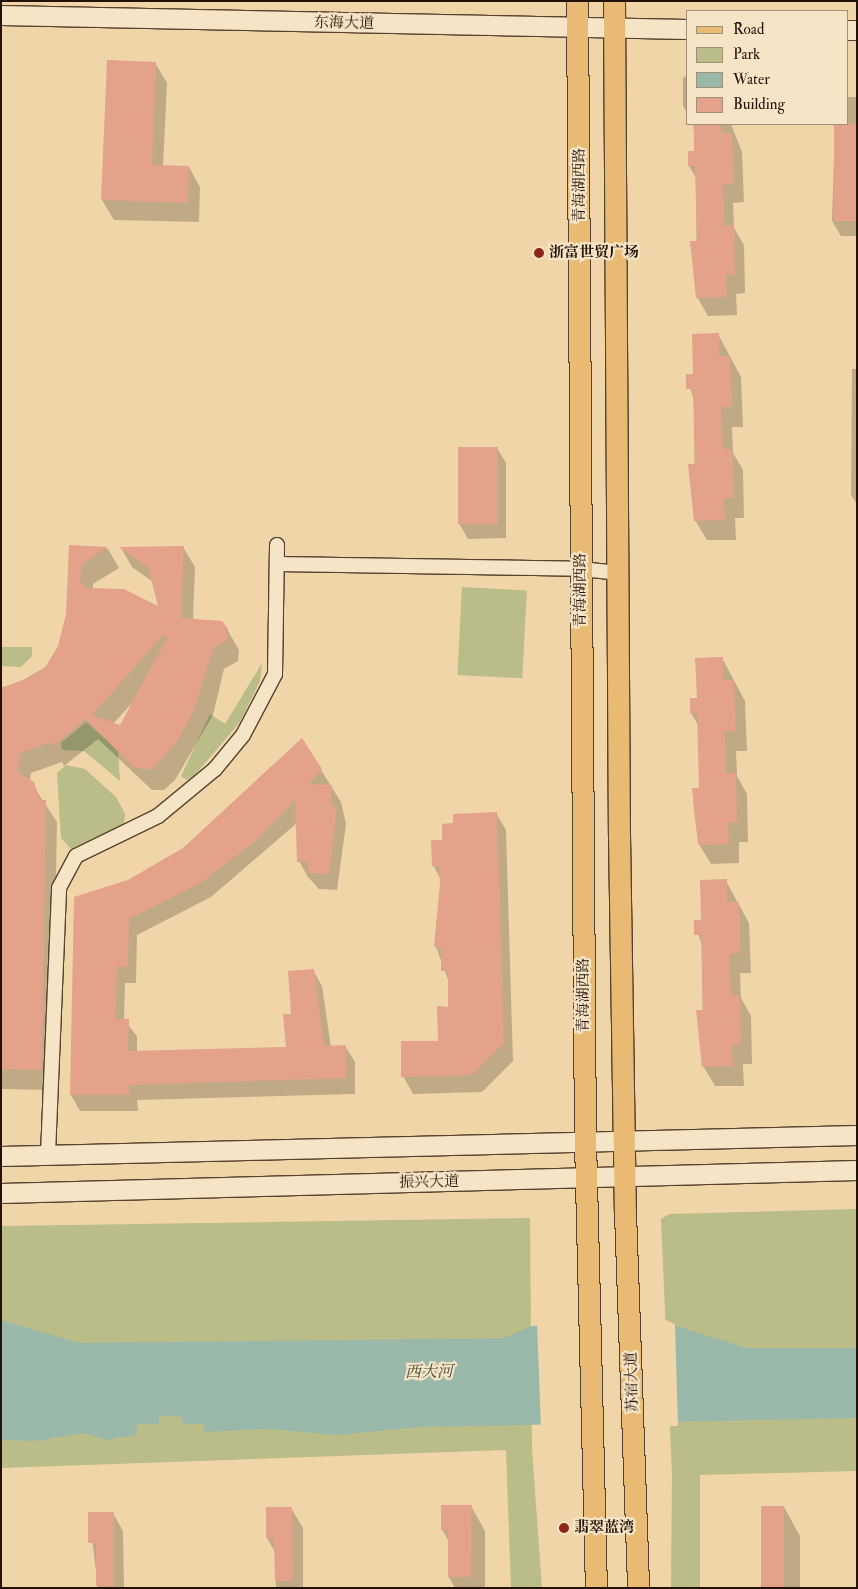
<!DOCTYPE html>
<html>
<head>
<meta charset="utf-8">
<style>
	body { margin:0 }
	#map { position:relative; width:858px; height:1589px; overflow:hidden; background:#f0d5a8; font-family:"IM FELL Double Pica","Noto Serif SC",serif }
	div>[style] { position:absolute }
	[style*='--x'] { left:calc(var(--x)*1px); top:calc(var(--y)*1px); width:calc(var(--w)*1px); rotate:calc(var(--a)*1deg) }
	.green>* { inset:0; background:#babd87; transform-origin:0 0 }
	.water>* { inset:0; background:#9ab8aa }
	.pier>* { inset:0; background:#f0d5a8 }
	.shadow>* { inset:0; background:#0003 }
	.building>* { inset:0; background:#e3a289; transform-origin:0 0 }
	.roads { filter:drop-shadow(1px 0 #57422e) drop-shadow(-1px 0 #57422e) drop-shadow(0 1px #57422e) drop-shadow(0 -1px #57422e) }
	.street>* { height:14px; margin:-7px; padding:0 7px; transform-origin:7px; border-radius:7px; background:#f5e4c6 }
	.secondary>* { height:19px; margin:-9.5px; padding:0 9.5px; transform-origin:9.5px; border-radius:9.5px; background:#f5e4c6 }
	.primary>* { height:21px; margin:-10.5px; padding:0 10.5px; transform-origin:10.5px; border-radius:10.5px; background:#e8ba74 }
	.dots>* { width:14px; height:14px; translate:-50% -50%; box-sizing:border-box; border:2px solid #f5e4c6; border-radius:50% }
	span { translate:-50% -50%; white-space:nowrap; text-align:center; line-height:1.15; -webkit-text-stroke:4.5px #f5e4c6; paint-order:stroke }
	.street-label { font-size:15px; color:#241106 }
	.poi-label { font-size:15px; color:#241106; font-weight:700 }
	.left { translate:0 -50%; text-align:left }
	.water-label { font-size:16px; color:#4d4b3f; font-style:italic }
	.frame { position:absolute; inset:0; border:2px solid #241106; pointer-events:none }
	.legend { position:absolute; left:686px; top:10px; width:162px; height:115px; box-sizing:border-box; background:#f5e4c6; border:1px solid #a19079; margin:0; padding:6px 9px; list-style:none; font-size:15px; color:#241106 }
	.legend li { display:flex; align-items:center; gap:10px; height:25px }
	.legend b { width:25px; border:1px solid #a19079 }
</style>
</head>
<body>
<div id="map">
	<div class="green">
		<div style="left:462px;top:587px;width:65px;height:88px;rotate:3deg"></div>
		<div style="clip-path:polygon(1px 647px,32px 647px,32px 656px,21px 667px,1px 666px)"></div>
		<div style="clip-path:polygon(262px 663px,260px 681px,240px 722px,195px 775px,187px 780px,181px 776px,210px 714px,225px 724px)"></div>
		<div style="clip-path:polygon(86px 722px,118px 750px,120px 781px,84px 751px,62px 750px,61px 743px)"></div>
		<div style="clip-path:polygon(66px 765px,85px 769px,116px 797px,125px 814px,124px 824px,71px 849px,61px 838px,57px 773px)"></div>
		<div style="clip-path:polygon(857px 1209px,857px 1471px,700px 1475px,700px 1588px,671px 1588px,672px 1474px,661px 1219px,669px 1214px)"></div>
		<div style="clip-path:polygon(530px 1218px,532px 1449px,542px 1588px,511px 1588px,506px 1450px,1px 1468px,1px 1226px)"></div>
	</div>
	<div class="water">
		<div style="clip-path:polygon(1px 1320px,79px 1343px,504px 1338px,532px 1326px,663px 1322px,747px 1348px,857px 1348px,857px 1418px,421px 1427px,335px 1435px,269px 1429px,204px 1432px,205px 1424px,183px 1424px,182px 1417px,159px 1415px,159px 1424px,137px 1424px,136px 1435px,106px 1440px,85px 1433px,35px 1441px,1px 1440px)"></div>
	</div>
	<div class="pier">
		<div style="clip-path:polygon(663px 1319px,675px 1324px,678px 1426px,541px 1428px,537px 1323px)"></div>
	</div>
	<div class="shadow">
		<div style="clip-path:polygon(155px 63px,167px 83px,163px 166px,189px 167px,200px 187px,199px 222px,114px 220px,102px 200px)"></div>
		<div style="clip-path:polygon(687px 75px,687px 113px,683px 106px,683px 78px)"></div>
		<div style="clip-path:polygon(847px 97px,857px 97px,857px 236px,841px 236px,832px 221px,835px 124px,847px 124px)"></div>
		<div style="clip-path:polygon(693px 124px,766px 124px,731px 124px,742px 152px,744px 202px,733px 203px,734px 228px,744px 245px,745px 293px,736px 294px,737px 315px,708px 316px,697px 297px,696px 178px,689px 166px,696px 152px)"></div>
		<div style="clip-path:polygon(718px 334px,741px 377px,743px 427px,732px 427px,733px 453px,743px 470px,744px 518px,735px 518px,736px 540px,707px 540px,695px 520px,694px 401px,687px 375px,694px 375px)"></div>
		<div style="clip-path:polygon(852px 369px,857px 369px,857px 504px,851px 495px)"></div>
		<div style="clip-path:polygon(497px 448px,506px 463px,506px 538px,468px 539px,459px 523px)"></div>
		<div style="clip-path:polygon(evenodd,70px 546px,108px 549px,119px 568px,93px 584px,93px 589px,160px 608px,153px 582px,132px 567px,121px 548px,183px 547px,195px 567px,193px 620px,227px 629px,239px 650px,238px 661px,224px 669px,213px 715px,175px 780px,164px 790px,152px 790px,98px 739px,64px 766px,62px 762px,31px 773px,30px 781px,57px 822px,52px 1090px,1px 1089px,1px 687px,12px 686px,46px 667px,59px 647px,67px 614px,70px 546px,133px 702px,121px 727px,113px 724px,133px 702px)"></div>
		<div style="clip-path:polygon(722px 658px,745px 701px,747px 751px,736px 751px,737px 776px,747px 794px,748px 842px,739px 842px,739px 863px,711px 864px,699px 844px,694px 809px,693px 789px,700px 789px,698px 725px,691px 713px)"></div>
		<div style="clip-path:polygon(321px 770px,341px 802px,346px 824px,337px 890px,319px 889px,308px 877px,299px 861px,297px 823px,211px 897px,137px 935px,136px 983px,125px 983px,124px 1020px,137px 1036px,137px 1052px,287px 1048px,313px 970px,322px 986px,331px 1047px,345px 1046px,355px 1062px,355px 1094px,137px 1100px,138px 1111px,80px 1111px,71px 1095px,129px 881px)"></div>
		<div style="clip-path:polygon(496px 813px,506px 830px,513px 1061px,482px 1092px,413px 1094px,403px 1076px,439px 1043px,449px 1008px,449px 982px,436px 947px,436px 922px,441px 922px,440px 878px,433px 865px,454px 825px)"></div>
		<div style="clip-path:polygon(726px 881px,749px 923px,751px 973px,740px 973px,741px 998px,751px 1016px,752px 1064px,743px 1064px,744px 1086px,715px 1086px,703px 1066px,702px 947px,695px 921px,702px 921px)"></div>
		<div style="clip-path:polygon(471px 1506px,485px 1531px,485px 1588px,455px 1588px,449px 1577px,449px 1542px,442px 1529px)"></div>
		<div style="clip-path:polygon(784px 1507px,800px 1536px,800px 1588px,762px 1588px)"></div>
		<div style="clip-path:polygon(291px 1508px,303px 1528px,303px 1588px,276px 1588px,275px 1552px,267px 1538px)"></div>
		<div style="clip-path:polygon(89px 1513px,113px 1513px,123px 1531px,124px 1588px,98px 1588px)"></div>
	</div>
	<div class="building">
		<div style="clip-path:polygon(107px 60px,156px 62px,152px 165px,189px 166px,188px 203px,101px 200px)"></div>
		<div style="clip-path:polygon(694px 124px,721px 124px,721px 133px,732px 133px,734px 184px,723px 184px,724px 226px,734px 225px,735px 275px,726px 275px,727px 297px,696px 298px,690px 241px,697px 241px,695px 166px,688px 166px,688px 151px,694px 151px)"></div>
		<div style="left:834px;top:124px;width:23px;height:97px"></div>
		<div style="clip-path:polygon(719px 333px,719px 356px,730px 356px,732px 407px,721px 407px,723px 449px,732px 449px,734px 498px,724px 498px,725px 520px,694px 521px,688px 464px,695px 464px,693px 389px,686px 389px,686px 374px,693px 374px,692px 334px)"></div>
		<div style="left:458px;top:447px;width:40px;height:77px"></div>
		<div style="clip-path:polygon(evenodd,69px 545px,108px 547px,82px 564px,80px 581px,86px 588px,124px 589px,158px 606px,148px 567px,119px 547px,184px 546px,181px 618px,222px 621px,228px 629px,227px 640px,213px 649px,194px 710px,178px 740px,152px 770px,133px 767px,86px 719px,52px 747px,51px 742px,20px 753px,18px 772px,34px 782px,40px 800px,46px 800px,42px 1070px,1px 1069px,1px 688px,31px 677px,46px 666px,58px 646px,66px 614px,69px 545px,163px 635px,167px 638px,120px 725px,92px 715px,163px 635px)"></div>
		<div style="clip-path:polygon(723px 657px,723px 680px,734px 680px,736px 731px,725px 731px,726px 773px,736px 773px,737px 822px,728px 823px,729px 844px,698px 845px,692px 788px,699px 788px,697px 713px,690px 713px,690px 698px,697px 698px,695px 658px)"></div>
		<div style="clip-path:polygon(302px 738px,322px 769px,309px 784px,332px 785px,331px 806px,337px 807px,329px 874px,308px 873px,309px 862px,297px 862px,295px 800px,254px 842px,202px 882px,129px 919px,128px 967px,117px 967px,115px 1019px,129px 1019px,128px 1051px,286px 1047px,283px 1014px,291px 1014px,288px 971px,314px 969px,324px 1046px,346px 1045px,347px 1078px,129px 1085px,129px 1095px,70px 1095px,74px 897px,128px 880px,183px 848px)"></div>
		<div style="clip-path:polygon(497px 812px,504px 1043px,472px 1075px,401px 1077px,401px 1041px,438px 1041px,437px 1006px,448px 1007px,448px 971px,441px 971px,441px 947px,434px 947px,440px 884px,439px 866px,432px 866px,431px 840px,442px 840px,442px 824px,453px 823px,453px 814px)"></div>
		<div style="clip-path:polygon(727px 879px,727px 902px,739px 902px,740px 953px,729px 954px,731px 995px,740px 995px,741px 1044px,732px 1045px,733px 1066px,702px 1067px,696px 1010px,703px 1010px,701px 935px,694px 935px,694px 920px,701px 920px,700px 880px)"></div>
		<div style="clip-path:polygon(441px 1505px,472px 1505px,471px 1577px,448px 1577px,448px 1530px,441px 1530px)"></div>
		<div style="left:761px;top:1506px;width:23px;height:82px"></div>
		<div style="clip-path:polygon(266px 1507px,292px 1507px,293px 1581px,275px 1581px,274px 1538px,266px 1538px)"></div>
		<div style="clip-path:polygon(88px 1512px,114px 1512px,114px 1586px,96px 1586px,96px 1543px,88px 1543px)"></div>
	</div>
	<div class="roads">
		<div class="street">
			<div style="--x:277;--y:564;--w:304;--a:0.9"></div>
			<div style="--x:581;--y:569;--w:37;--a:6"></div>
			<div style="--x:48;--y:1154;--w:266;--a:-87.6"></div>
			<div style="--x:59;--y:888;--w:36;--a:-62"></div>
			<div style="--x:76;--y:856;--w:91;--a:-26"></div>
			<div style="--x:158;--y:816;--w:74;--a:-39.5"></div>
			<div style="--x:215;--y:769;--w:44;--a:-50.5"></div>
			<div style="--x:243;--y:735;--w:69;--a:-62.3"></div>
			<div style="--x:275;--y:674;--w:129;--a:-89.1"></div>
		</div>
		<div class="secondary">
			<div style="--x:1;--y:15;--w:686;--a:1.17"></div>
			<div style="--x:847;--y:30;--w:10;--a:0"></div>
			<div style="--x:1;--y:1156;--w:856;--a:-1.41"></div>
			<div style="--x:1;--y:1193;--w:856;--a:-1.54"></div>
		</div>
		<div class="primary">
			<div style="--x:577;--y:1;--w:1139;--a:89.6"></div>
			<div style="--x:585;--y:1140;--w:448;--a:88.6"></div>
			<div style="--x:614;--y:1;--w:834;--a:89.66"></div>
			<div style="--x:619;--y:835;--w:377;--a:89.1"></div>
			<div style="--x:625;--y:1212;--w:376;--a:88"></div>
		</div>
	</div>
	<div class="dots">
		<div style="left:539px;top:253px;background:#8f2418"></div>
		<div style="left:564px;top:1528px;background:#8f2418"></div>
	</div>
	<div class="street-label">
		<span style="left:344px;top:23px;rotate:1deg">东海大道</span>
		<span style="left:580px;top:185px;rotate:-90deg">青海湖西路</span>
		<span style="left:581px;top:590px;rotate:-90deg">青海湖西路</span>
		<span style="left:584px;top:995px;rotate:-90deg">青海湖西路</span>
		<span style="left:429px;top:1182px;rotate:-1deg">振兴大道</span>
		<span style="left:632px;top:1382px;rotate:-92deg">苏宿大道</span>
	</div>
	<div class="poi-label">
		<span class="left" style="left:549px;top:253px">浙富世贸广场</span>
		<span class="left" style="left:574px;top:1528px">翡翠蓝湾</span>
	</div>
	<div class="water-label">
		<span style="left:429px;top:1372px;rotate:-1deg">西大河</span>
	</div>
	<div class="frame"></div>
	<ul class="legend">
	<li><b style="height:6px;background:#e8ba74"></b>Road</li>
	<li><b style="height:14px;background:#babd87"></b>Park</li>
	<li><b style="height:14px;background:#9ab8aa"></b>Water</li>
	<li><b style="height:14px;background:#e3a289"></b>Building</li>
	</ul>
</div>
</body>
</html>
